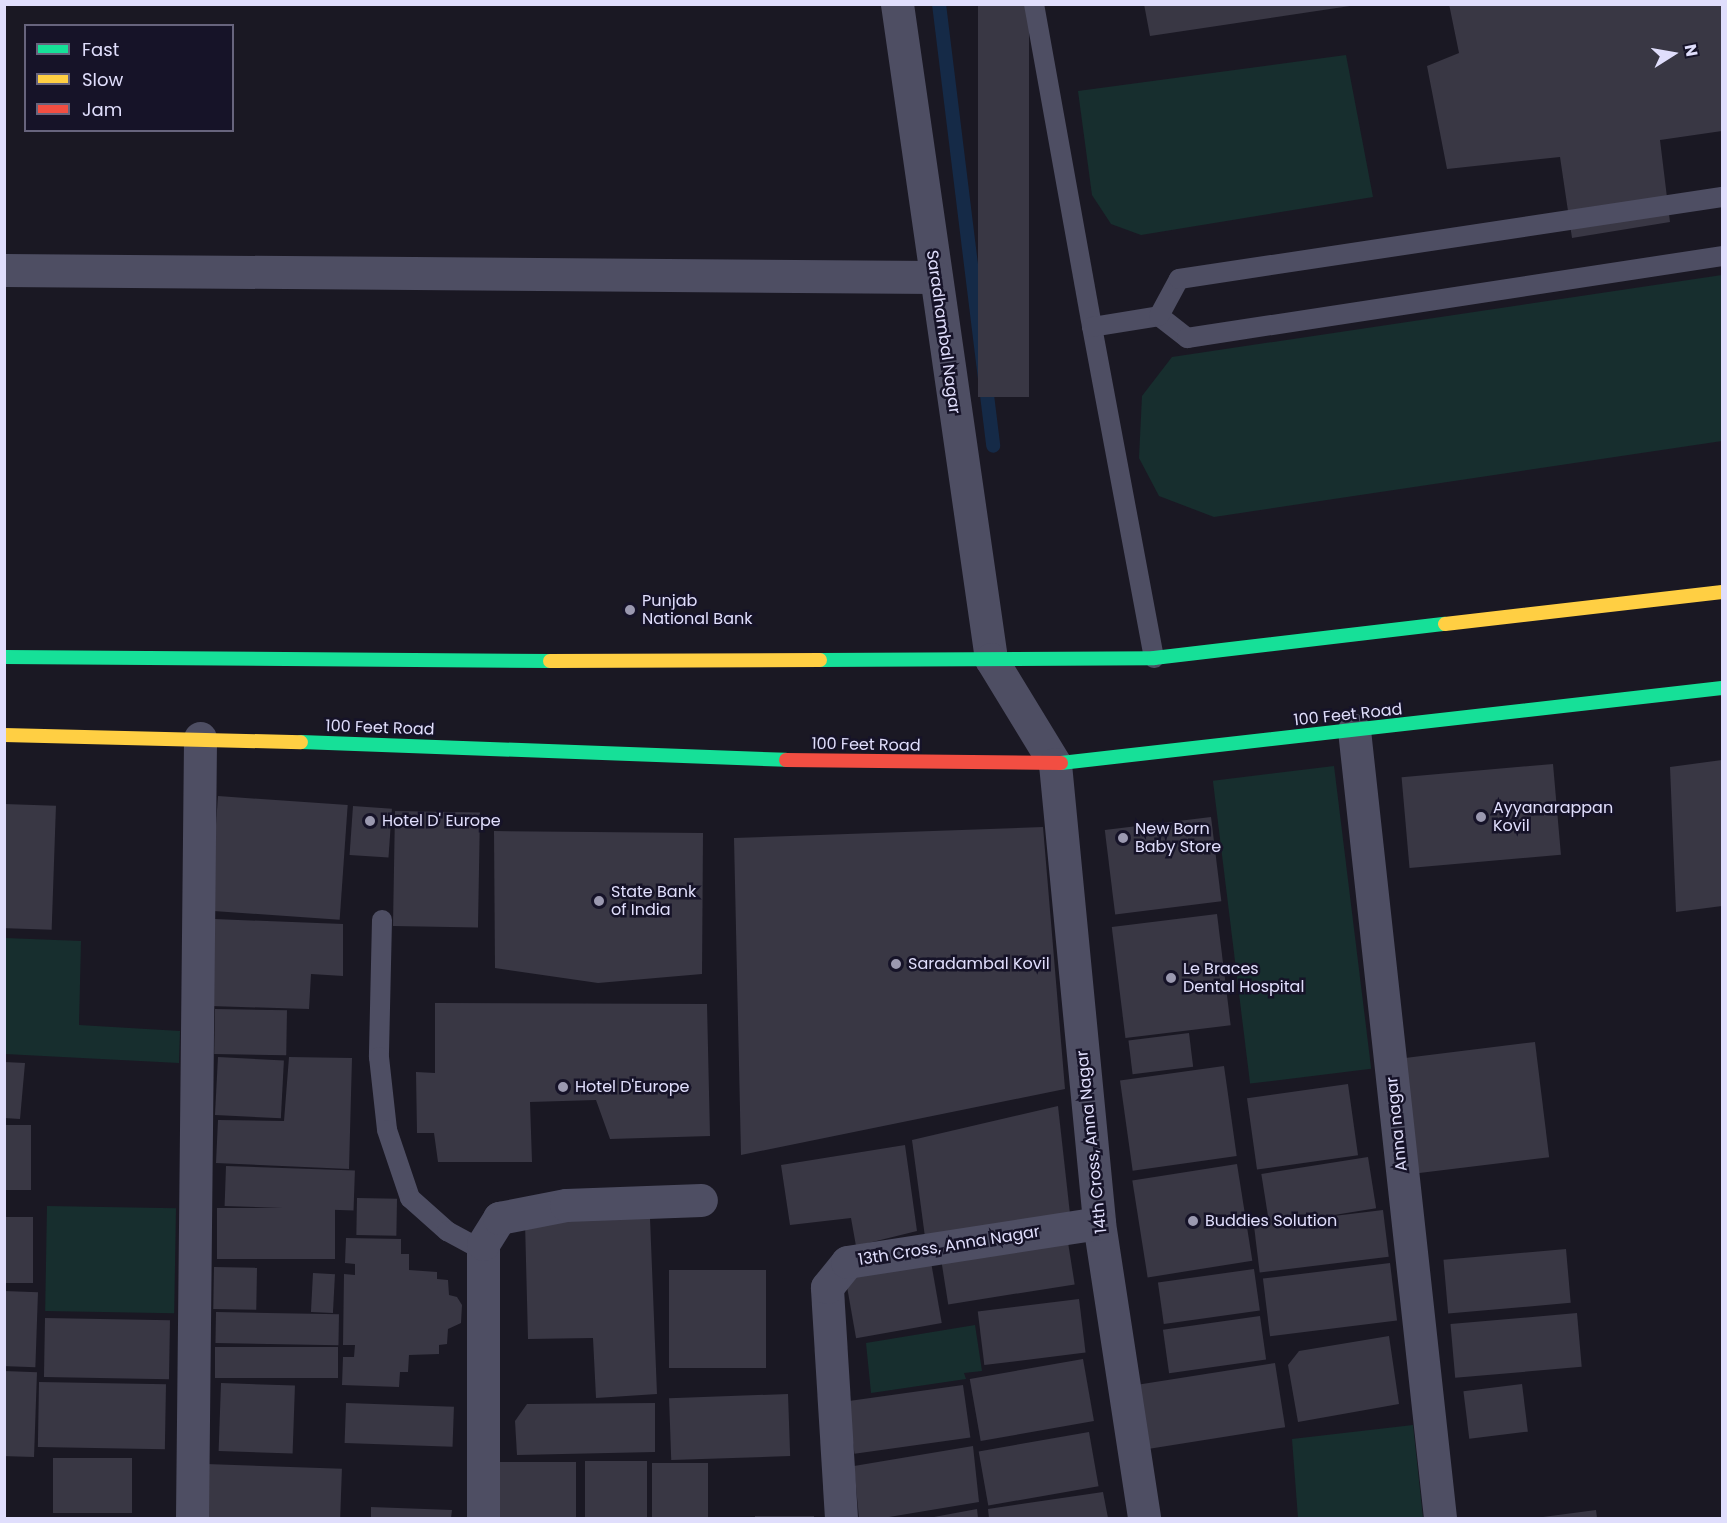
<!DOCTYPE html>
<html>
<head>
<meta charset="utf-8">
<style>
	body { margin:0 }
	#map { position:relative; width:1727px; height:1523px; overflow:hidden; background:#1a1823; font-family:Poppins,sans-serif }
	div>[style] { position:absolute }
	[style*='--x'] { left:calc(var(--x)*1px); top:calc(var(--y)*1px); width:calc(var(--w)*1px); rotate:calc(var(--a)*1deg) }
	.green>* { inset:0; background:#172e2e; transform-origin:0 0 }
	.stream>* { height:14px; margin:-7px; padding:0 7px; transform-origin:7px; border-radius:7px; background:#152a47 }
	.building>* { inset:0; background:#393744; transform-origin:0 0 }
	.lane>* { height:20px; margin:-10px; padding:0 10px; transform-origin:10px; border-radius:10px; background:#4e4e63 }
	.street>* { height:33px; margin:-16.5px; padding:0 16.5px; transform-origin:16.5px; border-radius:16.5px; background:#4e4e63 }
	.fast>* { height:14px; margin:-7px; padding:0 7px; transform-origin:7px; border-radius:7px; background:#16e098 }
	.slow>* { height:14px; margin:-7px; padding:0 7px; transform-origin:7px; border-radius:7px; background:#ffcf43 }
	.jam>* { height:14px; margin:-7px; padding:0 7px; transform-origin:7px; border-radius:7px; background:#f24e42 }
	.dots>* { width:16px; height:16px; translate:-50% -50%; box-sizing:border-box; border:3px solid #161328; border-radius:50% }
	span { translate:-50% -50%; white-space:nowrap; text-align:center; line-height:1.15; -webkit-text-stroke:5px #161328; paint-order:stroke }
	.street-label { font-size:16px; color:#e0defc }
	.poi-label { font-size:16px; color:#e0defc }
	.left { translate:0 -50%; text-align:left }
	.frame { position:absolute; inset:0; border:6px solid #e0defc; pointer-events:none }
	.legend { position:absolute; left:24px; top:24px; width:210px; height:108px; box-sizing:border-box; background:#161328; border:2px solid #67647d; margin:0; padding:8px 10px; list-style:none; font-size:18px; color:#e0defc }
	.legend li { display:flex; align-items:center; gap:12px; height:30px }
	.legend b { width:30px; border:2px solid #67647d }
	.north { position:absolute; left:1643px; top:24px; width:60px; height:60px; -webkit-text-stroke:4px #161328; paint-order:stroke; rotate:79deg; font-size:16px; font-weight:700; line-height:24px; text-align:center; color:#e0defc }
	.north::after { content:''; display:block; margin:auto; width:21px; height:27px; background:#e0defc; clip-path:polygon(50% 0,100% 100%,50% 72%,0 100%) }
</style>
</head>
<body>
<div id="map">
	<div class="green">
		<div style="clip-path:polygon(1346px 55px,1373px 197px,1141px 235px,1111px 224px,1092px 195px,1078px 91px)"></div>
		<div style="clip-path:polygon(1722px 275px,1722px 441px,1214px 517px,1159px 496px,1139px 458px,1142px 396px,1172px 357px)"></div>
		<div style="left:1334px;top:766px;width:305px;height:122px;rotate:83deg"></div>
		<div style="clip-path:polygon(5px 938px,81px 941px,79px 1025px,180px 1031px,179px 1063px,5px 1054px)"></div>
		<div style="left:47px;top:1206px;width:129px;height:105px;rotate:1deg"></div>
		<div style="clip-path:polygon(975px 1325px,982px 1371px,964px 1373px,966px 1379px,871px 1393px,866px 1343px)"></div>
		<div style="clip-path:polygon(1413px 1425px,1423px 1518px,1298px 1518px,1292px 1439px)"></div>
	</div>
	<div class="stream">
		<div style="--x:939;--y:4;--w:445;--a:83"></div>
	</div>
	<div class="building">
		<div style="left:978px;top:4px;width:51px;height:393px"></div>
		<div style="clip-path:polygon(1144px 4px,1350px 4px,1350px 6px,1150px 36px)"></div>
		<div style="clip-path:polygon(1449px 4px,1722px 4px,1722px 131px,1660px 140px,1670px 222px,1572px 238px,1560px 157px,1447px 169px,1427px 66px,1459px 53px)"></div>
		<div style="clip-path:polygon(1722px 760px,1722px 906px,1676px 912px,1670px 767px)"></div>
		<div style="left:1553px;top:764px;width:91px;height:152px;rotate:85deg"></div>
		<div style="left:218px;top:796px;width:130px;height:115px;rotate:4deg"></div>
		<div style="left:4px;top:804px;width:52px;height:124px;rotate:2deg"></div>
		<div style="left:353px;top:806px;width:39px;height:49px;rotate:4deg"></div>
		<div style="left:395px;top:811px;width:85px;height:115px;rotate:1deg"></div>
		<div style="left:1211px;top:817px;width:85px;height:107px;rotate:83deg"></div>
		<div style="clip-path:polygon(1043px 827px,1065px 1089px,741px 1155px,734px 838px)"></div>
		<div style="clip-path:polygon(494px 831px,703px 833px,702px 974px,598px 983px,495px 968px)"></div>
		<div style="left:1217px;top:914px;width:112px;height:106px;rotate:83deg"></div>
		<div style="clip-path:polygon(214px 919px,343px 924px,343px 976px,311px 974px,309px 1009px,210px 1006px)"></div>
		<div style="clip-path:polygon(435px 1003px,707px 1004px,710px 1136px,610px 1139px,596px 1100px,530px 1102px,532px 1162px,438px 1162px,434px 1133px,417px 1133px,416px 1072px,435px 1073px)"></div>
		<div style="left:215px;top:1009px;width:72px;height:45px;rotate:1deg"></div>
		<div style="left:1189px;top:1033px;width:34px;height:61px;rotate:83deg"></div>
		<div style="left:1535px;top:1042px;width:116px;height:137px;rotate:83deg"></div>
		<div style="left:218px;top:1057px;width:66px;height:58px;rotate:3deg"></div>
		<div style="clip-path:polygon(289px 1057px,352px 1058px,349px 1169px,216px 1163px,218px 1120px,284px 1121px)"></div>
		<div style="clip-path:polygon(4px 1062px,25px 1063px,20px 1119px,4px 1118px)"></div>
		<div style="left:1224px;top:1066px;width:91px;height:105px;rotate:82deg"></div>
		<div style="left:1348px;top:1084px;width:72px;height:102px;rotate:82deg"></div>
		<div style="clip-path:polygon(1058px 1106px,1070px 1214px,925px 1237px,912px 1140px)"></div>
		<div style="left:4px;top:1125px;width:27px;height:65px"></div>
		<div style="clip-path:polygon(905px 1145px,917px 1231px,856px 1246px,851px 1218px,790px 1225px,781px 1165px)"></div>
		<div style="left:1368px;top:1157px;width:52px;height:108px;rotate:81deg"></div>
		<div style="left:1237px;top:1164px;width:98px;height:106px;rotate:81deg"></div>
		<div style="left:226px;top:1166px;width:129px;height:40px;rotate:2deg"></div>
		<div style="left:357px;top:1198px;width:40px;height:37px;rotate:1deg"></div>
		<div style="left:335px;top:1208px;width:51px;height:118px;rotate:90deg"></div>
		<div style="left:1383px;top:1210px;width:47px;height:130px;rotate:83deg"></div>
		<div style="left:4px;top:1217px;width:29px;height:66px"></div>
		<div style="clip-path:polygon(650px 1218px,657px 1394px,596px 1398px,593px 1338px,528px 1339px,525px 1222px)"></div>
		<div style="left:1067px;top:1236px;width:49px;height:128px;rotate:81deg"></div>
		<div style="clip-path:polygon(346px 1238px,401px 1239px,401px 1254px,409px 1254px,409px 1270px,437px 1272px,437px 1279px,448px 1280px,449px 1295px,457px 1297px,462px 1305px,461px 1323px,448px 1329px,447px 1344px,439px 1345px,439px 1354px,409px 1355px,408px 1372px,400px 1372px,399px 1387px,342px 1385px,343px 1357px,354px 1357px,355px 1345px,343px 1345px,344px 1274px,355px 1275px,355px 1264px,345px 1263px)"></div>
		<div style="left:1566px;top:1249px;width:54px;height:123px;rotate:85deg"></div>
		<div style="left:931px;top:1262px;width:62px;height:87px;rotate:80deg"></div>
		<div style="left:1390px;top:1263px;width:58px;height:128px;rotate:83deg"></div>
		<div style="left:214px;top:1267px;width:43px;height:42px;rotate:1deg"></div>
		<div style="left:1254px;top:1269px;width:42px;height:97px;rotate:82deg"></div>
		<div style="left:669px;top:1270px;width:97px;height:98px"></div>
		<div style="left:313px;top:1273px;width:22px;height:39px;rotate:3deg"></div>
		<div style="left:4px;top:1291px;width:34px;height:75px;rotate:2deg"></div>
		<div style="left:1079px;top:1299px;width:54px;height:102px;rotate:83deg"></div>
		<div style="left:216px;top:1312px;width:123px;height:31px;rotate:1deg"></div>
		<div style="left:1577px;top:1313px;width:54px;height:127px;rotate:85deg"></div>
		<div style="left:1260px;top:1316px;width:44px;height:98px;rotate:82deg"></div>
		<div style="left:45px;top:1318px;width:125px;height:59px;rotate:1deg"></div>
		<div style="clip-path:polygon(1389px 1336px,1399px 1404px,1298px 1422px,1288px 1365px,1299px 1351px)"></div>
		<div style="left:215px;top:1347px;width:123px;height:31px"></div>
		<div style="left:1083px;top:1359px;width:63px;height:115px;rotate:80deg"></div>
		<div style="left:1275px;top:1363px;width:65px;height:139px;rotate:81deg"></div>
		<div style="left:4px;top:1371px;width:33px;height:85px;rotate:2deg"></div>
		<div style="left:39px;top:1382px;width:127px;height:65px;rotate:1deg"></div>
		<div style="left:221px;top:1383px;width:74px;height:68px;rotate:2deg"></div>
		<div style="left:1522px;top:1384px;width:48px;height:59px;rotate:83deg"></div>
		<div style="left:963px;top:1385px;width:53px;height:117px;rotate:82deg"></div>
		<div style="left:788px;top:1394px;width:62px;height:119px;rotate:88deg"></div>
		<div style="left:346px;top:1403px;width:108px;height:40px;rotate:2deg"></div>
		<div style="clip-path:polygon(655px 1403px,655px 1452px,517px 1455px,515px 1421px,527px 1404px)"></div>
		<div style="left:1089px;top:1432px;width:55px;height:112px;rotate:80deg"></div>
		<div style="clip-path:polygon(973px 1446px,979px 1502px,883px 1518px,859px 1518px,854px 1466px)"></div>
		<div style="left:53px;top:1458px;width:79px;height:55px"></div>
		<div style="left:585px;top:1461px;width:62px;height:57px"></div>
		<div style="left:498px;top:1462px;width:78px;height:56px"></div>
		<div style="left:708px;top:1463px;width:55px;height:56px;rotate:90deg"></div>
		<div style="left:206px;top:1464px;width:136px;height:54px;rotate:2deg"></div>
		<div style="clip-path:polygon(1103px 1492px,1108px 1518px,989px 1518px,988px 1509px)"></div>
		<div style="clip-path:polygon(371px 1507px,452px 1510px,451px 1518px,371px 1518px)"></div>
		<div style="clip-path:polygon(977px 1509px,978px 1518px,934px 1518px,934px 1517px)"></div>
		<div style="clip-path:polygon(1596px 1510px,1597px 1518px,1543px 1518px,1543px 1517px)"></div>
		<div style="left:755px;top:1516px;width:59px;height:2px"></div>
	</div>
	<div class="lane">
		<div style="--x:1034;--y:4;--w:328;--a:79.8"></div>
		<div style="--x:1159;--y:316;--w:36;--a:38"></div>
		<div style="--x:1187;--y:338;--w:541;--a:-8.71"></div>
		<div style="--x:1154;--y:658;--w:337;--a:-100.6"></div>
		<div style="--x:1092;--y:327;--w:68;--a:-9.3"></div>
		<div style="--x:1159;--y:316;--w:42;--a:-61.6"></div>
		<div style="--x:1179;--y:279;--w:549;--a:-8.59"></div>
		<div style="--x:382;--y:920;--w:137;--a:91.3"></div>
		<div style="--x:379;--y:1057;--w:73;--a:83.7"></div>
		<div style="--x:387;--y:1130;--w:72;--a:71.3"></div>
		<div style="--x:410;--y:1198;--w:50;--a:41.7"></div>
		<div style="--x:447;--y:1231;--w:42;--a:28.4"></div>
	</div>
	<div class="street">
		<div style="--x:897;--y:4;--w:662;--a:81.83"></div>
		<div style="--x:991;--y:659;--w:123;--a:58.6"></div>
		<div style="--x:1055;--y:764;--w:461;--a:84.5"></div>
		<div style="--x:1099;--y:1223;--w:298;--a:81.3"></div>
		<div style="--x:4;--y:270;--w:931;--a:0.43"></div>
		<div style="--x:1354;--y:730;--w:793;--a:83.77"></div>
		<div style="--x:192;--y:1518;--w:780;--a:-89.41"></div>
		<div style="--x:483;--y:1518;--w:274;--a:-90"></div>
		<div style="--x:483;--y:1244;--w:31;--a:-58"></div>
		<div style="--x:499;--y:1218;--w:68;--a:-11"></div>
		<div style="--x:566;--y:1205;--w:135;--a:-2.1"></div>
		<div style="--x:841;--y:1518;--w:231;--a:-93.5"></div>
		<div style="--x:827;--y:1287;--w:32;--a:-51"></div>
		<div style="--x:847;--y:1262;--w:255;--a:-8.8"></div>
	</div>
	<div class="fast">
		<div style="--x:4;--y:657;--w:546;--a:0.42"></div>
		<div style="--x:820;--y:660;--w:334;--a:-0.3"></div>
		<div style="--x:1154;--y:658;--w:293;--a:-6.7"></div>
		<div style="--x:301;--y:742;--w:485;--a:2.1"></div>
		<div style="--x:1061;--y:763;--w:665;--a:-6.47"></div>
	</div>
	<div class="slow">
		<div style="--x:1445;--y:624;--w:279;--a:-6.6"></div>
		<div style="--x:550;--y:661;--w:270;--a:-0.2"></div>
		<div style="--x:4;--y:735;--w:297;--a:1.4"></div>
	</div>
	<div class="jam">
		<div style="--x:786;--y:760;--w:275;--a:0.6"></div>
	</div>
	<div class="dots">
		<div style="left:630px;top:610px;background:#9b99b0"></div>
		<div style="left:1481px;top:817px;background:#9b99b0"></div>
		<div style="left:370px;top:821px;background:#9b99b0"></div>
		<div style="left:1123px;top:838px;background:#9b99b0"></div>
		<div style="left:599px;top:901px;background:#9b99b0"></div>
		<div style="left:896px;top:964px;background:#9b99b0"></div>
		<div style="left:1171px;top:978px;background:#9b99b0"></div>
		<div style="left:563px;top:1087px;background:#9b99b0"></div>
		<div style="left:1193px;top:1221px;background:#9b99b0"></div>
	</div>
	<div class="street-label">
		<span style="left:943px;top:332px;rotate:82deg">Saradhambal Nagar</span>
		<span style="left:1348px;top:715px;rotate:-6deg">100 Feet Road</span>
		<span style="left:380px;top:728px;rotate:2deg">100 Feet Road</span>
		<span style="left:866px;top:745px;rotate:1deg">100 Feet Road</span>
		<span style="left:1397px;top:1124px;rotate:-96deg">Anna nagar</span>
		<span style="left:1092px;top:1142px;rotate:-96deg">14th Cross, Anna Nagar</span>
		<span style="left:949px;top:1246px;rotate:-9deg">13th Cross, Anna Nagar</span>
	</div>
	<div class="poi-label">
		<span class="left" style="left:642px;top:610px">Punjab<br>National Bank</span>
		<span class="left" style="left:1493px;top:817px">Ayyanarappan<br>Kovil</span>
		<span class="left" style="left:382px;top:821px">Hotel D' Europe</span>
		<span class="left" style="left:1135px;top:838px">New Born<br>Baby Store</span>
		<span class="left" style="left:611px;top:901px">State Bank<br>of India</span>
		<span class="left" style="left:908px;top:964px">Saradambal Kovil</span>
		<span class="left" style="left:1183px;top:978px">Le Braces<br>Dental Hospital</span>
		<span class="left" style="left:575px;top:1087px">Hotel D'Europe</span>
		<span class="left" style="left:1205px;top:1221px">Buddies Solution</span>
	</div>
	<div class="frame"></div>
	<ul class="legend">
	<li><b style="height:8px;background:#16e098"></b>Fast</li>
	<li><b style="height:8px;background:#ffcf43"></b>Slow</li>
	<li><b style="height:8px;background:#f24e42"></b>Jam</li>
	</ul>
	<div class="north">N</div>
</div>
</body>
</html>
